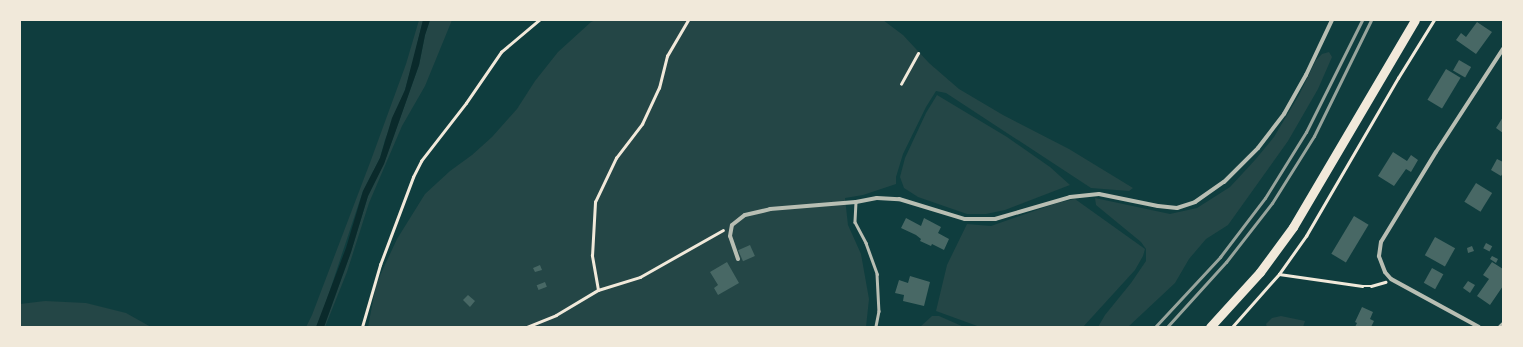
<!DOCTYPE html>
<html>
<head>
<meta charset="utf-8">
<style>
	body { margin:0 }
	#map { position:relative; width:1523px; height:347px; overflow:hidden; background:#0f3d3e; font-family:Signika,sans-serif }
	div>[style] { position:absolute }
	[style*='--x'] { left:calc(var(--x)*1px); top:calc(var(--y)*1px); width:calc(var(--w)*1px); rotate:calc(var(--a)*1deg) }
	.green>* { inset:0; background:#244646 }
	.water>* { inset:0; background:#0a2a2b }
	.building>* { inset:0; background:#486865; transform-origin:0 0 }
	.path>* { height:2.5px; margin:-1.25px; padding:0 1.25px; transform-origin:1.25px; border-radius:1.25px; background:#f1e9da }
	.service>* { height:2.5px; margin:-1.25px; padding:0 1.25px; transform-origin:1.25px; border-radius:1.25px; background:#b8beb3 }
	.minor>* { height:4px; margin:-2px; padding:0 2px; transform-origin:2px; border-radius:2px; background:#b8beb3 }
	.primary>* { height:9px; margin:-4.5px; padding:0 4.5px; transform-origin:4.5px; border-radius:4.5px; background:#f1e9da }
	.rail>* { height:3px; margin:-1.5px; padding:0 1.5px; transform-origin:1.5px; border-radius:1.5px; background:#97a49c }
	span { translate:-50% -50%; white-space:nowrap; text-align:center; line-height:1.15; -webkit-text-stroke:3px #f1e9da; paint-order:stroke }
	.frame { position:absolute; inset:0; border:21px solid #f1e9da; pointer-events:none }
</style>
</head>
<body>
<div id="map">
	<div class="green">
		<div style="clip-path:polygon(419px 20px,423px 20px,413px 62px,405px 90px,385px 140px,380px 158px,363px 191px,322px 314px,316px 327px,306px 327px,312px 315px,371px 160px,406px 64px)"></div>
		<div style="clip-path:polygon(430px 20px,452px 20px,425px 86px,402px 126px,369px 203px,347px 272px,325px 327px,324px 327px,351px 252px,368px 196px,384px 163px,419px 65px,425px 35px)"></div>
		<div style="clip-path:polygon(596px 20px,883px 20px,903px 35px,929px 63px,959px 89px,1003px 115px,1069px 149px,1133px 188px,1129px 191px,1091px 188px,946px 93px,936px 91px,926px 107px,903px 154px,896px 177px,896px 184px,863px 195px,845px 198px,848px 225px,861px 254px,869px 299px,866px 327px,368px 327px,376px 285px,383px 269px,397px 239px,425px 194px,450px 171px,472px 155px,492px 137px,517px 109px,535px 81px,558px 52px,591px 22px)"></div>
		<div style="clip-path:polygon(1329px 52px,1332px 57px,1318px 89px,1288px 141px,1228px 225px,1206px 239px,1189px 259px,1175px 283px,1128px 327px,1098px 327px,1105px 315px,1131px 283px,1146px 261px,1146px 249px,1141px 242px,1096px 205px,1095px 198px,1170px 214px,1197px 208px,1230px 187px,1255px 160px,1274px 137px,1299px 95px,1316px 60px,1322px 54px)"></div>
		<div style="clip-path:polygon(937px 95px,1007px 137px,1050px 167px,1070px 185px,1005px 210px,986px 214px,967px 214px,918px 197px,904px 188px,900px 177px,905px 158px,926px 113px)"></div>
		<div style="clip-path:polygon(1075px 199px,1145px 249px,1143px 256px,1135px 270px,1083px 327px,980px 327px,936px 311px,947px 265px,967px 224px,991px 226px,1057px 203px)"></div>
		<div style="clip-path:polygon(45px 301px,86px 303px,126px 313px,151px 327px,20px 327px,20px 304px)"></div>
		<div style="clip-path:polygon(932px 316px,939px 316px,964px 327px,920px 327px)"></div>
		<div style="clip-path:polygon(1281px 316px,1305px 321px,1303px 327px,1267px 327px,1266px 324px,1272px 318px)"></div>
	</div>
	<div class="water">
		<div style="clip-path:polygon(423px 20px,430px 20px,425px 35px,419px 65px,384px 164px,368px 196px,351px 252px,324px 327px,316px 327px,346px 248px,363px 191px,380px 158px,392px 118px,405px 90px)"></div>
	</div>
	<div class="building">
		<div style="clip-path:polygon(1477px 22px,1492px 32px,1476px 54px,1456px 40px,1461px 33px,1466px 37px)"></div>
		<div style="left:1459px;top:60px;width:14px;height:12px;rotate:30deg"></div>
		<div style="left:1446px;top:69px;width:17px;height:36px;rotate:31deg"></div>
		<div style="clip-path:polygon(1503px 117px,1503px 133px,1496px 128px)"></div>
		<div style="clip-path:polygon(1393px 152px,1407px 161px,1411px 155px,1418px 160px,1411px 172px,1406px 169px,1394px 186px,1378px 176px)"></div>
		<div style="clip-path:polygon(1497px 159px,1503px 162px,1503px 173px,1501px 176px,1491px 170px)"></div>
		<div style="left:1476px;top:183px;width:19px;height:22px;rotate:32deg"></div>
		<div style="left:1354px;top:216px;width:17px;height:44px;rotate:31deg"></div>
		<div style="clip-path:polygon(906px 218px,921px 226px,924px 218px,941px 227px,938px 233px,949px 239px,944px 250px,932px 244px,931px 246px,920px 241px,921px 239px,916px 235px,901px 228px)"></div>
		<div style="left:1435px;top:237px;width:23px;height:21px;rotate:29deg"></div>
		<div style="left:1486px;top:243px;width:7px;height:6px;rotate:27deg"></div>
		<div style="left:750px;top:245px;width:12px;height:13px;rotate:66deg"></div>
		<div style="clip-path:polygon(1472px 246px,1474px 251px,1468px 253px,1467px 248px)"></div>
		<div style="clip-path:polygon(1492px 256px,1498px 259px,1496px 263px,1490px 259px)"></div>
		<div style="clip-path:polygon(727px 262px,739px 283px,718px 295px,714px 288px,718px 285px,710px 272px)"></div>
		<div style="clip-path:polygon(1492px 262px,1503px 269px,1503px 286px,1490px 305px,1477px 296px,1489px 279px,1483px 275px)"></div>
		<div style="clip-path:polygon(540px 265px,542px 270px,535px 272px,533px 268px)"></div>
		<div style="left:1432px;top:268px;width:13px;height:17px;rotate:29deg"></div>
		<div style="clip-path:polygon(910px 276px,930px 282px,924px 306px,903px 301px,904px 295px,895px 293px,899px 280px,908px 283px)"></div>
		<div style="clip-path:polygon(1468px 281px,1475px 285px,1470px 293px,1463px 288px)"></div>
		<div style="left:545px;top:282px;width:5px;height:9px;rotate:68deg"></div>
		<div style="clip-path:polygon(468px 295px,475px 301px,470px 307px,463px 300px)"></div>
		<div style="clip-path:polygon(1362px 307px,1373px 312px,1370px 319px,1374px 321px,1371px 327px,1355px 327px,1357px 323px,1355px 322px)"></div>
	</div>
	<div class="path">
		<div style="--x:901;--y:84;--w:35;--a:-61"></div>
		<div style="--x:1279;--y:274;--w:84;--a:8.2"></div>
		<div style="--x:1362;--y:286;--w:9;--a:0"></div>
		<div style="--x:1371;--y:286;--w:15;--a:-16"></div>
		<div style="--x:598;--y:290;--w:35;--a:-100"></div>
		<div style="--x:592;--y:256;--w:54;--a:-86.8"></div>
		<div style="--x:595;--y:202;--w:49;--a:-64.5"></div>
		<div style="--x:616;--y:158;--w:43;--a:-52.6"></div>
		<div style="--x:642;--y:124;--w:40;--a:-65"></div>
		<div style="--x:659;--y:88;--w:33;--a:-76"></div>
		<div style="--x:667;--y:56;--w:42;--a:-59.7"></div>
		<div style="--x:362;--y:327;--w:65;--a:-73.8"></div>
		<div style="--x:380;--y:265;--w:94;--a:-69.4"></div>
		<div style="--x:413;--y:177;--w:18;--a:-63"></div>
		<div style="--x:421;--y:161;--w:73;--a:-52.2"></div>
		<div style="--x:466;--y:103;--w:62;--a:-55.5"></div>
		<div style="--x:501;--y:52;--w:50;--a:-40.1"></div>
		<div style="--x:527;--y:327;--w:31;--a:-22"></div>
		<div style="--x:556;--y:315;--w:49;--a:-30.8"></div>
		<div style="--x:598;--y:290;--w:44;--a:-17.2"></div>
		<div style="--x:640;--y:277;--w:95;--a:-29.5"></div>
		<div style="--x:1232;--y:327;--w:71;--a:-48.4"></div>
		<div style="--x:1279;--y:274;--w:47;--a:-54.6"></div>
		<div style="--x:1306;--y:236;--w:183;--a:-59.8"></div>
		<div style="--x:1398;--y:78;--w:68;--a:-58.2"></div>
	</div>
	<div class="service">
		<div style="--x:856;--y:202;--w:20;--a:93"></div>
		<div style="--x:855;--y:222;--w:24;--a:62"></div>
		<div style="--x:866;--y:243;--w:33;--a:70"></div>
		<div style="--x:877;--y:274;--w:37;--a:87"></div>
		<div style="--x:879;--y:311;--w:16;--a:101"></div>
	</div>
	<div class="minor">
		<div style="--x:738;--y:259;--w:24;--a:-109"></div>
		<div style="--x:730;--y:236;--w:11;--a:-80"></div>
		<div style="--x:732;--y:225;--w:16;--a:-38"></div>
		<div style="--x:745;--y:215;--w:26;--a:-13"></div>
		<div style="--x:770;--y:209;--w:86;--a:-4.7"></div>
		<div style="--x:856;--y:202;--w:21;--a:-11"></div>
		<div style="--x:877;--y:198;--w:22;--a:3"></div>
		<div style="--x:899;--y:199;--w:69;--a:16.9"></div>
		<div style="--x:965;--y:219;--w:30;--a:0"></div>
		<div style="--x:995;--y:219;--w:78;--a:-16.3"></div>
		<div style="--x:1070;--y:197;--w:29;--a:-6"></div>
		<div style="--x:1099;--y:194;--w:60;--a:11.5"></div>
		<div style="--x:1158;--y:206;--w:19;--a:6"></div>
		<div style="--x:1177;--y:208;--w:19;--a:-18"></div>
		<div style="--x:1195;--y:202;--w:35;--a:-35"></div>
		<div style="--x:1224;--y:182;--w:48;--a:-45"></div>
		<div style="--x:1258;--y:148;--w:43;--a:-52.6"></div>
		<div style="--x:1284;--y:114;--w:45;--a:-60.6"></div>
		<div style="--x:1306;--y:75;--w:61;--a:-64.7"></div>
		<div style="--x:1479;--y:327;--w:100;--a:-151.4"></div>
		<div style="--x:1391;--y:279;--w:9;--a:-131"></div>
		<div style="--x:1385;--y:272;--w:17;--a:-111"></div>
		<div style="--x:1379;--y:256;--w:14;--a:-82"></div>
		<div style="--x:1381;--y:242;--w:105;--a:-58.6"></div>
		<div style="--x:1436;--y:152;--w:123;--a:-57"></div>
		<div style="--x:1500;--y:327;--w:4;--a:-45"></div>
	</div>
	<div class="primary">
		<div style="--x:1210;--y:327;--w:74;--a:-47.7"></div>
		<div style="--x:1260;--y:272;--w:56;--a:-53.7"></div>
		<div style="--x:1293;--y:227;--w:240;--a:-59.5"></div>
	</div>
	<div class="rail">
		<div style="--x:1155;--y:327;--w:96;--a:-47.1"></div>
		<div style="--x:1220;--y:257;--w:74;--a:-52.7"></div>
		<div style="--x:1265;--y:198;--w:78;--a:-58.2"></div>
		<div style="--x:1306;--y:132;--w:125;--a:-63.4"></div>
		<div style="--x:1167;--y:327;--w:88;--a:-47.8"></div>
		<div style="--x:1226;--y:262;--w:75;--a:-52.1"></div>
		<div style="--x:1272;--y:203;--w:79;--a:-57.9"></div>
		<div style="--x:1314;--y:136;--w:129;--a:-63.8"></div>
	</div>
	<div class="frame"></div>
</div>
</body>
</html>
